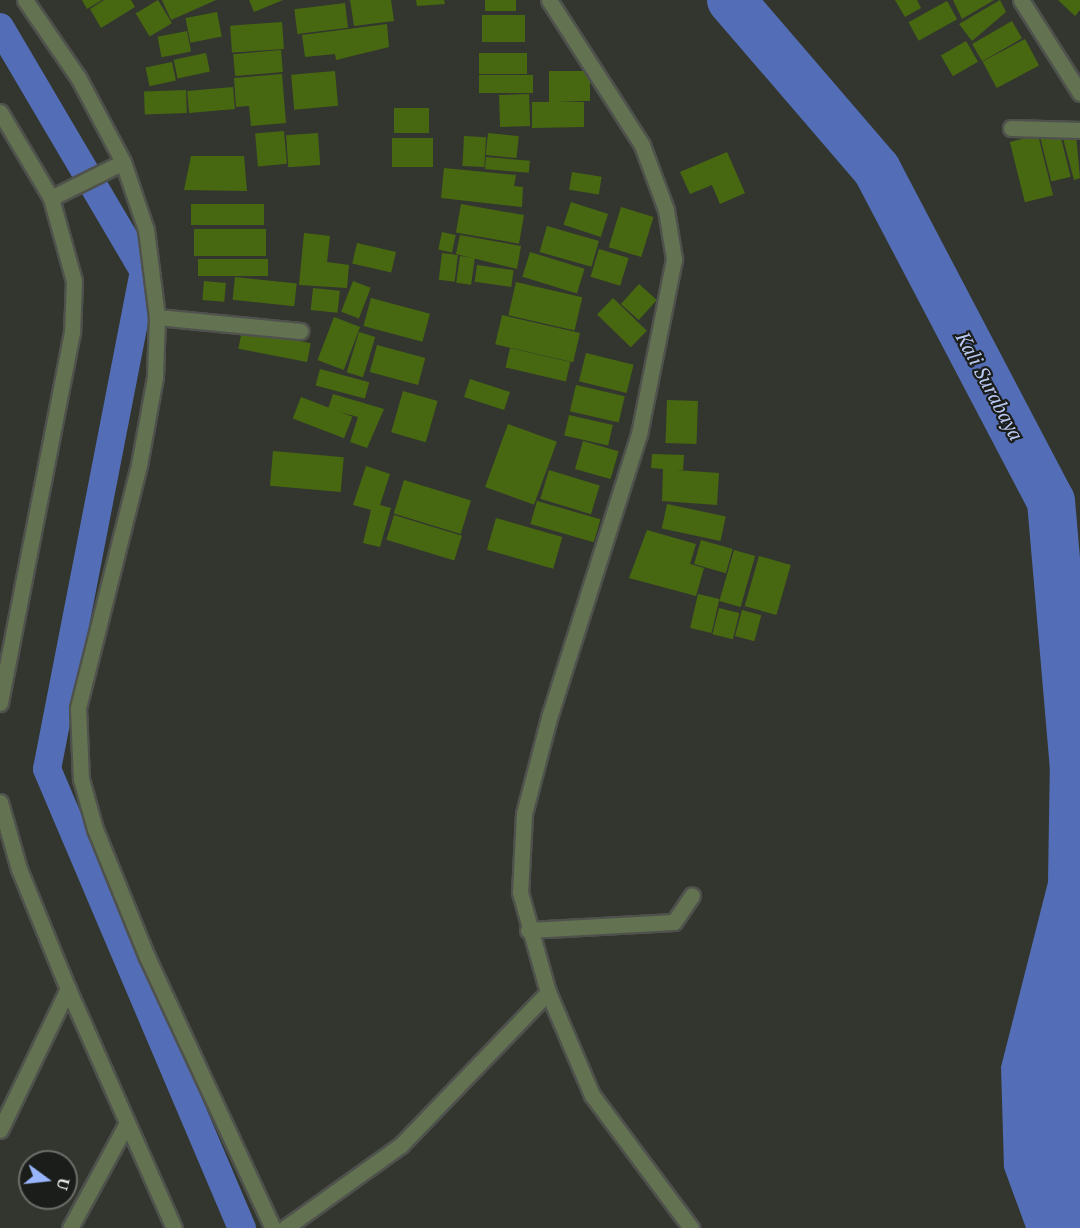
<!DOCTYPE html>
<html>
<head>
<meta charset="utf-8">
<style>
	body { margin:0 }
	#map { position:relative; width:1080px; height:1228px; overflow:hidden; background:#33362f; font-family:"PT Serif",serif }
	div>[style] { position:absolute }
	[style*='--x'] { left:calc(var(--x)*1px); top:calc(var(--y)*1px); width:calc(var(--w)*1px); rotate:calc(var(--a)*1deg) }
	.water>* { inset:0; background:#536eb7 }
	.canal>* { height:28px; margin:-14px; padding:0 14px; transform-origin:14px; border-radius:14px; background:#536eb7 }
	.river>* { height:48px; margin:-24px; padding:0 24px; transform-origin:24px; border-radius:24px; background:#536eb7 }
	.building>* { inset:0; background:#476810; transform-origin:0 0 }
	.roads { filter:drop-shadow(2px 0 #4f524c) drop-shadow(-2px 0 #4f524c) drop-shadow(0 2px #4f524c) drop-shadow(0 -2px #4f524c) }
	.service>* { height:15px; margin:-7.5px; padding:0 7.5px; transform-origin:7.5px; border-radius:7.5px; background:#637352 }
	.minor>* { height:15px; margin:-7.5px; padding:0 7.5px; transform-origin:7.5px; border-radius:7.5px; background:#637352 }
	span { translate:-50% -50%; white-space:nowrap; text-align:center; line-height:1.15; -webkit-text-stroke:4.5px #1b1d1a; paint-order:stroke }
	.water-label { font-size:20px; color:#bacaf3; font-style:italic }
	.north { position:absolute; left:18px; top:1150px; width:60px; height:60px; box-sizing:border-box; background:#1b1d1a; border:2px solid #6c6e6a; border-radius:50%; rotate:105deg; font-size:16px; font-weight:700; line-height:24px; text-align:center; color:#e5e7e3 }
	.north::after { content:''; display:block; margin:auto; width:21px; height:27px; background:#99b5fd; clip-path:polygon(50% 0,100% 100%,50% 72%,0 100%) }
</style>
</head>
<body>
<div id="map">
	<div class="water">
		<div style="clip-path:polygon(1051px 692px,1080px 697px,1080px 1228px,1026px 1228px,1004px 1168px,1001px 1067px,1048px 882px)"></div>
	</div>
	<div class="canal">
		<div style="--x:0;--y:27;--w:283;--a:59.5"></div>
		<div style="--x:144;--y:271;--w:507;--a:101.02"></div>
		<div style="--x:47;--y:769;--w:499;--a:67"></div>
	</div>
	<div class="river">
		<div style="--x:731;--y:0;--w:224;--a:49.3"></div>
		<div style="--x:877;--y:170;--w:374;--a:62.3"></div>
		<div style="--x:1051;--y:501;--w:338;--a:85.1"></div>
	</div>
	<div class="building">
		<div style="clip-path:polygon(82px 0,102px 0,87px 9px)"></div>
		<div style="clip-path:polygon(104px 0,131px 0,135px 7px,101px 28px,90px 9px)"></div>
		<div style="left:158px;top:0;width:27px;height:26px;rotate:59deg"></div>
		<div style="clip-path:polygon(162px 0,216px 0,171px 20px)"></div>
		<div style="clip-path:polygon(249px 0,283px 0,254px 12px)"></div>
		<div style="clip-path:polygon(350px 0,391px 0,394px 21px,354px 26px)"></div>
		<div style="clip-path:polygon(416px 0,444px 0,445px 4px,417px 6px)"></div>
		<div style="left:485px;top:0;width:31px;height:11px"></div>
		<div style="clip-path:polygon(895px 0,917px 0,921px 8px,905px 17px)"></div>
		<div style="clip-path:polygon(953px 0,994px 0,962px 19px)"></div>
		<div style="clip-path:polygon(1000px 0,1006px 12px,972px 41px,959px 24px)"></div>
		<div style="clip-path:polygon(1058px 0,1080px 0,1080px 10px,1075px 16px)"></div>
		<div style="left:947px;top:1px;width:21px;height:44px;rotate:61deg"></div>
		<div style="left:345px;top:3px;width:25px;height:51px;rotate:83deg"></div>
		<div style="left:217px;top:12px;width:25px;height:32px;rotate:79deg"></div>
		<div style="left:482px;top:15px;width:43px;height:27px"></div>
		<div style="left:1012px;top:21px;width:20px;height:46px;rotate:60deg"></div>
		<div style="left:282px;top:22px;width:27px;height:52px;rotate:86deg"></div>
		<div style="clip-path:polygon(387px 24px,389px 47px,336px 60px,335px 54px,305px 57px,302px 35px)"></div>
		<div style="left:187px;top:31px;width:21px;height:30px;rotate:79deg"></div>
		<div style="left:1025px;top:39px;width:30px;height:48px;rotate:62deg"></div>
		<div style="left:966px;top:41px;width:24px;height:29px;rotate:60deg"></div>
		<div style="left:281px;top:50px;width:22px;height:48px;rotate:85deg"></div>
		<div style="left:206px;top:53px;width:19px;height:33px;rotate:78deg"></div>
		<div style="left:479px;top:53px;width:48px;height:21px"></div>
		<div style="left:172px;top:62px;width:19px;height:27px;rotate:78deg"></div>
		<div style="left:335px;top:71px;width:35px;height:44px;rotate:85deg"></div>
		<div style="clip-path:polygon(549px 71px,590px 71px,590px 101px,555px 101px,584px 102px,584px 127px,532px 128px,532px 102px,549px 102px)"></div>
		<div style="clip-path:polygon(282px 74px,286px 123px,251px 126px,249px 106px,236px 107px,234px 78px)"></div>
		<div style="left:533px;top:75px;width:18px;height:54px;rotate:90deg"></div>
		<div style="left:233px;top:87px;width:22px;height:46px;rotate:85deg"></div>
		<div style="left:186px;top:90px;width:23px;height:42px;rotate:88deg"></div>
		<div style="left:529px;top:94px;width:32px;height:30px;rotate:88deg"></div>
		<div style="left:429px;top:108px;width:25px;height:35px;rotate:90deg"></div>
		<div style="left:284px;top:131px;width:33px;height:29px;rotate:85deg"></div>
		<div style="left:318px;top:133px;width:32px;height:32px;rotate:86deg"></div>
		<div style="left:488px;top:133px;width:31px;height:22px;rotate:6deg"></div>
		<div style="left:1060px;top:134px;width:44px;height:20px;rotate:76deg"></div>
		<div style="left:1038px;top:135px;width:62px;height:29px;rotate:76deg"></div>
		<div style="clip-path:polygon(1076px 135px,1080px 178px,1074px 180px,1063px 138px)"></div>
		<div style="left:464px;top:136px;width:22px;height:30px;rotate:3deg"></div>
		<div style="left:392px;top:138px;width:41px;height:29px"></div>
		<div style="clip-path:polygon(727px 152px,745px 193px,720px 204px,712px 185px,690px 194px,680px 172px)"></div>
		<div style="clip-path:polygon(191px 156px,244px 156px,247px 191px,184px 190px)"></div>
		<div style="left:486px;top:157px;width:44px;height:12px;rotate:5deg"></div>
		<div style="clip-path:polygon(444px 168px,516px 175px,514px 186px,523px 187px,522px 207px,441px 198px)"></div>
		<div style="left:572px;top:172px;width:30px;height:18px;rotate:9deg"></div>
		<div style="left:571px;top:202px;width:39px;height:24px;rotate:18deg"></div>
		<div style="left:191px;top:204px;width:73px;height:21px"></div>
		<div style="left:461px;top:204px;width:64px;height:29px;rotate:10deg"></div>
		<div style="left:621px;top:207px;width:34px;height:42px;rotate:17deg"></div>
		<div style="left:547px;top:226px;width:54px;height:27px;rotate:16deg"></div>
		<div style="left:194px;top:229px;width:72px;height:27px"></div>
		<div style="left:442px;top:232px;width:14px;height:18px;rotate:12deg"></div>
		<div style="clip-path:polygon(304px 233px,330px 236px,327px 262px,349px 265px,347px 288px,299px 285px)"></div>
		<div style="clip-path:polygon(460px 235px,521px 246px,517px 269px,456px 254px)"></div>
		<div style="left:357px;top:243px;width:40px;height:21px;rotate:13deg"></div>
		<div style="left:599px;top:249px;width:31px;height:29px;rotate:17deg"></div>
		<div style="left:530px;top:252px;width:57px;height:26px;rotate:17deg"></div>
		<div style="left:442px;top:253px;width:16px;height:27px;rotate:7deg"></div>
		<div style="left:460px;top:256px;width:15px;height:27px;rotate:8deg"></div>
		<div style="left:198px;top:259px;width:70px;height:17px"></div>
		<div style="left:477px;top:265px;width:37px;height:17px;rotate:8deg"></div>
		<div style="left:235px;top:277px;width:62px;height:23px;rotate:6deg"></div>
		<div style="left:204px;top:281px;width:22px;height:19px;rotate:5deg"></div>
		<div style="left:353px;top:281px;width:19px;height:33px;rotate:21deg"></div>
		<div style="left:516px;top:282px;width:68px;height:34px;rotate:13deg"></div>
		<div style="left:639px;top:284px;width:24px;height:27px;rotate:42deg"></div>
		<div style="left:313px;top:288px;width:27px;height:22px;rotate:6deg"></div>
		<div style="left:371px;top:298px;width:61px;height:29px;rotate:15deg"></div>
		<div style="left:613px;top:298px;width:47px;height:23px;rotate:44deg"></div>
		<div style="left:502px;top:315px;width:80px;height:30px;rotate:13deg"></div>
		<div style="left:334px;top:317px;width:28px;height:46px;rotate:21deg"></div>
		<div style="left:242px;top:330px;width:70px;height:19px;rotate:11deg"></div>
		<div style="left:359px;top:332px;width:17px;height:42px;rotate:17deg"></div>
		<div style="left:377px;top:345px;width:50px;height:28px;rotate:15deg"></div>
		<div style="left:510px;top:348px;width:62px;height:20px;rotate:13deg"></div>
		<div style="left:586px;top:353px;width:49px;height:29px;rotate:14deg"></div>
		<div style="left:320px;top:369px;width:51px;height:17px;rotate:15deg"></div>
		<div style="left:470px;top:379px;width:42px;height:19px;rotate:18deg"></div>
		<div style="left:576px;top:385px;width:50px;height:27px;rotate:13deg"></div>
		<div style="left:403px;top:391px;width:36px;height:43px;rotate:16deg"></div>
		<div style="clip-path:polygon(333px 394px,384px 409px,367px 448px,350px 442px,358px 417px,328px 409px)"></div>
		<div style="left:301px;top:397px;width:55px;height:23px;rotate:21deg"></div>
		<div style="left:667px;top:400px;width:31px;height:43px;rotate:2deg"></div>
		<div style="left:569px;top:415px;width:45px;height:21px;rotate:13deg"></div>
		<div style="left:508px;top:424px;width:52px;height:67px;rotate:20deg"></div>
		<div style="left:583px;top:441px;width:37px;height:29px;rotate:16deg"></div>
		<div style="left:273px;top:451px;width:71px;height:35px;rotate:5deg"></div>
		<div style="clip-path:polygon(652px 454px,684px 455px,683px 470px,675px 470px,719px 473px,717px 505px,662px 501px,663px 469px,651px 468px)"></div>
		<div style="clip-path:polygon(366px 466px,390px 474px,380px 505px,391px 508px,380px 547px,363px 543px,371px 510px,353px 505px)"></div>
		<div style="left:549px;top:470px;width:53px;height:30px;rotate:17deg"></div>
		<div style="left:404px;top:480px;width:70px;height:35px;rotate:17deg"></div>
		<div style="left:537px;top:501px;width:66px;height:24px;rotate:16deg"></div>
		<div style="left:667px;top:504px;width:60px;height:25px;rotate:12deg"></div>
		<div style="left:394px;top:515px;width:71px;height:26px;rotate:17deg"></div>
		<div style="left:496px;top:518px;width:69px;height:33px;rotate:16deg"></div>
		<div style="clip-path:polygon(647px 530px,696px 544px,690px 564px,704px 568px,696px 596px,629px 578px)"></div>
		<div style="left:701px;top:540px;width:33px;height:25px;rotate:16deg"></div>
		<div style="left:734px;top:550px;width:22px;height:53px;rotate:16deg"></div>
		<div style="left:759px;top:556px;width:33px;height:52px;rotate:16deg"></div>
		<div style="left:698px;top:594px;width:22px;height:35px;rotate:13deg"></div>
		<div style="left:719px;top:608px;width:21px;height:27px;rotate:14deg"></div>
		<div style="left:742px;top:610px;width:20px;height:27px;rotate:15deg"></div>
	</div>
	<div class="roads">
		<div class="service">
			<div style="--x:528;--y:930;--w:146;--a:-3.1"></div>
			<div style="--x:674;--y:922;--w:32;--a:-56"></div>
		</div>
		<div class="minor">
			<div style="--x:25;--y:0;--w:93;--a:55.5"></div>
			<div style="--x:78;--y:77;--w:96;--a:62.1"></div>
			<div style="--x:123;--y:162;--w:72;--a:71.3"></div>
			<div style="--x:146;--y:230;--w:88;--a:82.8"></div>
			<div style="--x:157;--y:317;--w:60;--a:91.9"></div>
			<div style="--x:155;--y:377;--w:89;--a:100.3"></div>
			<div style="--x:139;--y:465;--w:251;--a:104.1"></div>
			<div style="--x:78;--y:708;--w:71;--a:87.6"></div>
			<div style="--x:81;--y:779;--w:52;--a:74.4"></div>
			<div style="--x:95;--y:829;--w:138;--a:67.9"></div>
			<div style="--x:147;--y:957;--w:299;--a:65.1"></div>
			<div style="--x:549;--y:0;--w:172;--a:57.3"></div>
			<div style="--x:642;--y:145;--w:69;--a:69.7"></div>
			<div style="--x:666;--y:210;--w:50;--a:80.7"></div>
			<div style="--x:674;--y:259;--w:178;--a:101.3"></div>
			<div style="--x:639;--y:434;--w:294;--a:107.6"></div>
			<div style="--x:550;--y:714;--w:103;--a:104.6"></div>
			<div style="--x:524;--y:814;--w:78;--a:92.9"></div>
			<div style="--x:520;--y:892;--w:104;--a:74.4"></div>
			<div style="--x:548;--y:992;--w:112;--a:66.9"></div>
			<div style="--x:592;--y:1095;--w:166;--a:53.3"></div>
			<div style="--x:1021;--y:0;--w:110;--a:57.6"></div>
			<div style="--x:0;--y:112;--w:100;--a:59.3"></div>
			<div style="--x:51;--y:198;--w:86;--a:74.5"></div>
			<div style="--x:74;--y:281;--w:51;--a:92.2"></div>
			<div style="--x:72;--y:332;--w:378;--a:101"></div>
			<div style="--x:1011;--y:128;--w:69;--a:1.7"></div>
			<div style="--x:51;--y:198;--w:80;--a:-26.6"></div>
			<div style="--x:157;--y:317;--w:144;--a:5.6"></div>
			<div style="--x:0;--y:802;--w:70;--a:74.2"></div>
			<div style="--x:19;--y:869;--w:130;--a:67.8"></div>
			<div style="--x:68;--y:989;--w:261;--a:66.1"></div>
			<div style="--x:0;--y:1130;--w:157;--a:-64.3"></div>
			<div style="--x:70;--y:1228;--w:119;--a:-61.5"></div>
			<div style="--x:285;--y:1228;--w:143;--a:-35.6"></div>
			<div style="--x:401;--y:1145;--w:212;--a:-46.1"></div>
		</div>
	</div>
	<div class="water-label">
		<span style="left:990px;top:386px;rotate:62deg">Kali Surabaya</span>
	</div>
	<div class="north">U</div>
</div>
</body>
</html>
